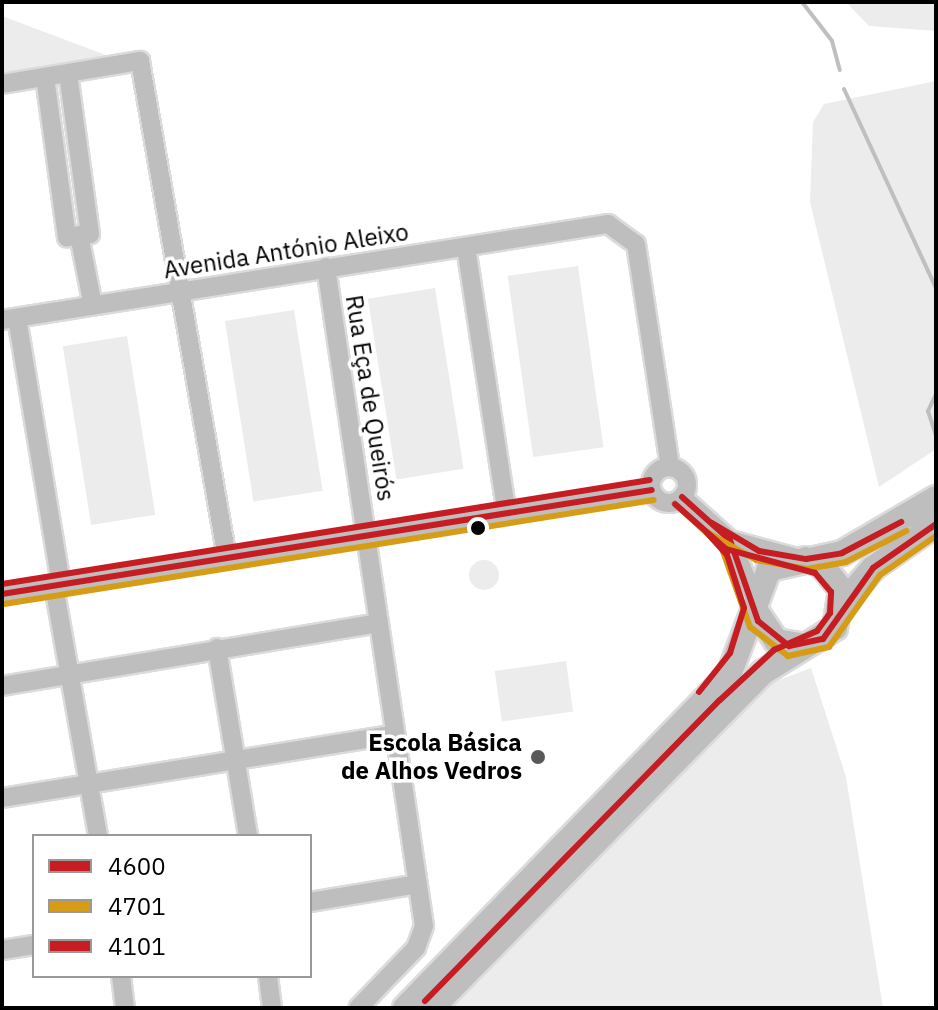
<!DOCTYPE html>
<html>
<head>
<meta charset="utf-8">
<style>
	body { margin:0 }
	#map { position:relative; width:938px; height:1010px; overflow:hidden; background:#fff; font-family:"IBM Plex Sans",sans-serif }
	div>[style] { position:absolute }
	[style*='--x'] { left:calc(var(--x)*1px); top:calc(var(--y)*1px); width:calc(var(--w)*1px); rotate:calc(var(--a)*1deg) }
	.green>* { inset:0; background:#ececec; transform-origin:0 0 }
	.round { border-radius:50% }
	.stream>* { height:4px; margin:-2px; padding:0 2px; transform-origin:2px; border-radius:2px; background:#bfbfbf }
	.roads { filter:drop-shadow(2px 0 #dbdbdb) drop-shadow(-2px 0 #dbdbdb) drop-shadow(0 2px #dbdbdb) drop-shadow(0 -2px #dbdbdb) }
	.minor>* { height:18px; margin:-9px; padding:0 9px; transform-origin:9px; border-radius:9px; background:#bebebe }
	.minor>.ring { margin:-9px; padding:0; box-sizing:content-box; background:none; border:18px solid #bebebe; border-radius:50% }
	.major>* { height:24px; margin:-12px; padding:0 12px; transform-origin:12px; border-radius:12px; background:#bebebe }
	.bus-1>* { height:6px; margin:-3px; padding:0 3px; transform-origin:3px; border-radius:3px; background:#c61d23 }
	.bus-2>* { height:6px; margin:-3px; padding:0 3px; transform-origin:3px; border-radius:3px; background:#d79c16 }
	.bus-3>* { height:6px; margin:-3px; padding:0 3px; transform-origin:3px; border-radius:3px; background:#c61d23 }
	.dots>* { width:22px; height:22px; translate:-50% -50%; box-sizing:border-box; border:4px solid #fff; border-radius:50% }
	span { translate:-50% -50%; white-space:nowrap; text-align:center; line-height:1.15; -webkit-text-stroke:7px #fff; paint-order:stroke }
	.street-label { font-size:24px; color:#000 }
	.poi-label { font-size:24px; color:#000; font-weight:700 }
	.right { translate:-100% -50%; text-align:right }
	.frame { position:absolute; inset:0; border:4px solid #000; pointer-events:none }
	.legend { position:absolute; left:32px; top:834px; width:280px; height:144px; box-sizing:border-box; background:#fff; border:2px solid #999; margin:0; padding:10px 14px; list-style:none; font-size:24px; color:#000 }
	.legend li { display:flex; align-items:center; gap:16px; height:40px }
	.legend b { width:40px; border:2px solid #999 }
</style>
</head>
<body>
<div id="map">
	<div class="green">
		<div style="clip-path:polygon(846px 2px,936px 2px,936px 31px,869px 26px)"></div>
		<div style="clip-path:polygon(2px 16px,111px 57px,2px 74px)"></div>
		<div style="clip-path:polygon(936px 81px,936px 449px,879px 487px,810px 202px,813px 122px,824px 104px)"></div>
		<div style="left:578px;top:266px;width:183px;height:71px;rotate:82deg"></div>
		<div style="left:435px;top:288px;width:183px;height:68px;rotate:81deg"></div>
		<div style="left:294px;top:310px;width:183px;height:70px;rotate:81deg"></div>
		<div style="left:127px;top:336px;width:181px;height:65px;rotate:81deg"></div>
		<div class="round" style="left:469px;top:560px;width:30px;height:30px"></div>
		<div style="left:566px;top:661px;width:51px;height:72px;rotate:82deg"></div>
		<div style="clip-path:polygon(811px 668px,846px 777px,883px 1008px,453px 1008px,771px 683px)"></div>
	</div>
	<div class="stream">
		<div style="--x:802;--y:2;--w:49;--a:52.4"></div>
		<div style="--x:832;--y:41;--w:30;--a:75"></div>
		<div style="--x:844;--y:89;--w:219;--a:65.2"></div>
		<div style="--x:936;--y:394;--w:19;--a:115"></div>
		<div style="--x:928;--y:411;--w:26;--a:72"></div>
	</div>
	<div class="roads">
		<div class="minor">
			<div style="--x:45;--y:77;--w:162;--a:82.2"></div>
			<div style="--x:67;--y:237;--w:23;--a:-7"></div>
			<div style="--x:90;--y:234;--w:162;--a:-97.8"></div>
			<div style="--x:2;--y:84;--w:140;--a:-9.5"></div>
			<div style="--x:140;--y:61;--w:505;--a:80.07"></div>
			<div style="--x:79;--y:235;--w:72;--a:78.8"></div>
			<div style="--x:466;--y:247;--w:270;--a:81.3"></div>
			<div style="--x:326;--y:267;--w:666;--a:81.54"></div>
			<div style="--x:424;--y:926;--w:23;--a:110"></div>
			<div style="--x:416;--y:948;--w:83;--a:134"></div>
			<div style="--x:17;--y:318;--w:271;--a:80.6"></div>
			<div style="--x:2;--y:320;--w:614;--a:-9"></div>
			<div style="--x:608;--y:224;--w:34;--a:36"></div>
			<div style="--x:636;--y:244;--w:226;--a:81.3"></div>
			<div class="ring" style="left:651px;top:467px;width:18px;height:18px"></div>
			<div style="--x:682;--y:497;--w:64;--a:41.9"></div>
			<div style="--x:730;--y:540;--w:61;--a:66.8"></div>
			<div style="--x:730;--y:540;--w:69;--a:15"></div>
			<div style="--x:54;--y:586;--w:254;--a:80"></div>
			<div style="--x:2;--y:594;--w:658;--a:-9.09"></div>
			<div style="--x:217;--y:648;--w:191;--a:80.6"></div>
			<div style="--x:2;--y:686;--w:380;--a:-9.5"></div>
			<div style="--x:2;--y:798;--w:398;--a:-9.2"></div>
			<div style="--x:310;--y:902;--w:109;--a:-9.5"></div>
			<div style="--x:2;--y:950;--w:32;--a:-9"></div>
			<div style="--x:121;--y:976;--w:32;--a:83"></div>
			<div style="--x:268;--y:976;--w:32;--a:83"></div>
		</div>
		<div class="major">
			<div style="--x:842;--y:604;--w:48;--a:-49.3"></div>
			<div style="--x:873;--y:568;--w:77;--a:-34.9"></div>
			<div style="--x:754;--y:608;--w:40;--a:56"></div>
			<div style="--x:776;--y:641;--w:27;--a:10"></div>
			<div style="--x:405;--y:1008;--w:465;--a:-45.8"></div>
			<div style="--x:729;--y:675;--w:113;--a:-69.3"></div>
			<div style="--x:769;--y:569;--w:75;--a:-12.4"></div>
			<div style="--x:842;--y:553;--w:109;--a:-30.3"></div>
			<div style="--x:432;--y:1008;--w:470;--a:-45.4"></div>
			<div style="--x:762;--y:673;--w:86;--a:-31.7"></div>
			<div style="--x:835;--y:628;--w:39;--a:-81"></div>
			<div style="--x:841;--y:589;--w:32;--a:-129"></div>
			<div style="--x:821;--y:564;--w:16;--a:-162"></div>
		</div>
	</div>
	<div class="bus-1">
		<div style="--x:682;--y:497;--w:64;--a:41.9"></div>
		<div style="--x:730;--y:540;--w:86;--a:70.9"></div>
		<div style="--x:758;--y:621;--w:40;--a:39"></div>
		<div style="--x:789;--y:646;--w:35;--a:-12"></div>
		<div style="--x:823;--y:639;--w:87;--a:-54.8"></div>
		<div style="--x:873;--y:568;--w:77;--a:-34.9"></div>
		<div style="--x:712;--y:523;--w:55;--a:30.8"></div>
		<div style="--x:759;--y:551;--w:48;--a:9.7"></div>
		<div style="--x:806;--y:559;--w:36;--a:-9"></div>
		<div style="--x:842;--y:553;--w:67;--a:-27.7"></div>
		<div style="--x:2;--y:594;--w:658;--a:-9.09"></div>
	</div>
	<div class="bus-2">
		<div style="--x:675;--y:504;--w:62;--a:42.4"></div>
		<div style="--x:721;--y:546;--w:86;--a:70.3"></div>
		<div style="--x:750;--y:627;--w:48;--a:37.3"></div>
		<div style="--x:788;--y:656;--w:42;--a:-12.4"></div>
		<div style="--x:829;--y:647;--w:88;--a:-54.7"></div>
		<div style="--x:880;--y:575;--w:68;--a:-34.9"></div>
		<div style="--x:707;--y:532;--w:56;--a:29.7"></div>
		<div style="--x:756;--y:560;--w:52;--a:10"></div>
		<div style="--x:807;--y:569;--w:40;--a:-10"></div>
		<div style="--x:846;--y:562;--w:68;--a:-27.3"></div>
		<div style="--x:4;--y:604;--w:658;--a:-9.09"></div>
	</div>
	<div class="bus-3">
		<div style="--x:2;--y:584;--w:656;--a:-9.12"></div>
		<div style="--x:699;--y:692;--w:50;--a:-51.5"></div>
		<div style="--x:730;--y:653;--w:47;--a:-72.7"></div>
		<div style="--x:744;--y:608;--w:56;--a:-107.8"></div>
		<div style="--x:727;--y:555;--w:31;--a:-132"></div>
		<div style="--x:425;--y:1001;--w:421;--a:-45.6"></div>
		<div style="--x:720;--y:700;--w:74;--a:-42.8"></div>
		<div style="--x:774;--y:650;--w:47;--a:-23.8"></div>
		<div style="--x:817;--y:631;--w:22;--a:-54"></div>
		<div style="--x:830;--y:613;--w:21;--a:-87"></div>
		<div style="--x:831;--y:592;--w:25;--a:-130"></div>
		<div style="--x:815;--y:573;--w:92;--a:-164.9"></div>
		<div style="--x:726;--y:549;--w:68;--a:-138.6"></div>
	</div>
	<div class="dots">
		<div style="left:478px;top:528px;background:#000"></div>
		<div style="left:538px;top:757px;background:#595959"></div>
	</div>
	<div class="street-label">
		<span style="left:286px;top:251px;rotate:-9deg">Avenida António Aleixo</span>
		<span style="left:370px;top:398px;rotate:81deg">Rua Eça de Queirós</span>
	</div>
	<div class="poi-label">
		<span class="right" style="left:522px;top:757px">Escola Básica<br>de Alhos Vedros</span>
	</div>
	<div class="frame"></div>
	<ul class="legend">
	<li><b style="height:10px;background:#c61d23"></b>4600</li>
	<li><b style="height:10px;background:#d79c16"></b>4701</li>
	<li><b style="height:10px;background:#c61d23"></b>4101</li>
	</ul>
</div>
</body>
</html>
